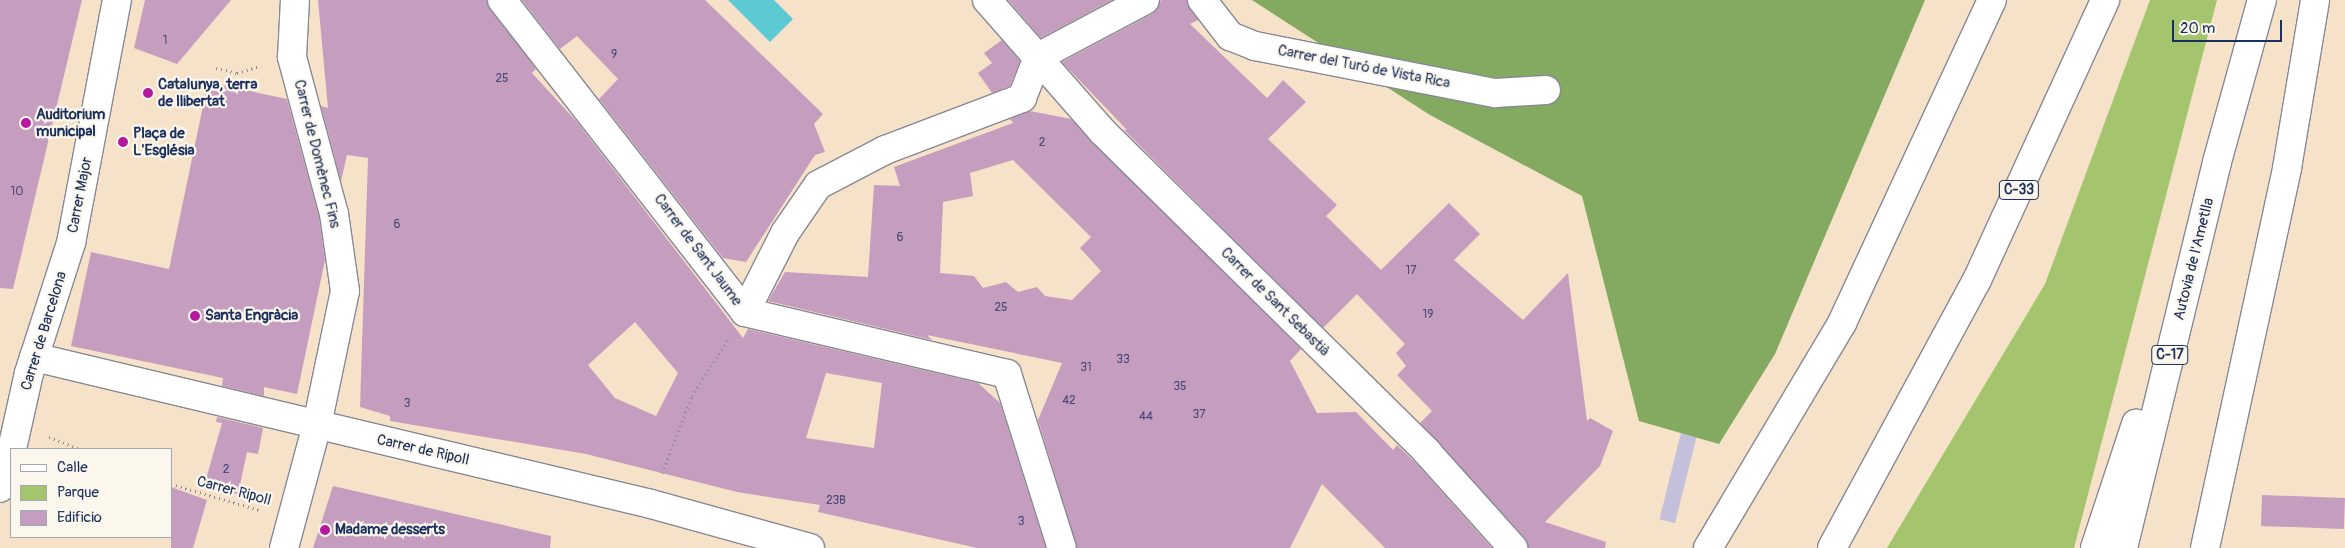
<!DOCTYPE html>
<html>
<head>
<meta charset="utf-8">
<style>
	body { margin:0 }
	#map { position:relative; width:2345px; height:548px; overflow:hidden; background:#f6e2c9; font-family:Pangolin,sans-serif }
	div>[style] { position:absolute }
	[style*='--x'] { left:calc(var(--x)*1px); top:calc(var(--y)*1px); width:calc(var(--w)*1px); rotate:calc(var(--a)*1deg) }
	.industrial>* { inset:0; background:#c4c0db; transform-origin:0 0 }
	.green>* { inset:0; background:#a4c56d }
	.forest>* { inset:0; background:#83aa60 }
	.water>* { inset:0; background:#5cc9d3 }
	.building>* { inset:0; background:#c59dbf; transform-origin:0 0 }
	.path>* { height:3px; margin-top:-1.5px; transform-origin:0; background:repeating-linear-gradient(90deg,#888894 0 1px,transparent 0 5px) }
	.roads { filter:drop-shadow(1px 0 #888894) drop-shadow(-1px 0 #888894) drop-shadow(0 1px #888894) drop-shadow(0 -1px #888894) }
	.street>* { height:28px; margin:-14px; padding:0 14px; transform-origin:14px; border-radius:14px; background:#fff }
	.highway>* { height:28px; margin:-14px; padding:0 14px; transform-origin:14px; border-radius:14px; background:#fff }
	.dots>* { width:14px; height:14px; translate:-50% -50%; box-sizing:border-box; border:2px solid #fbf7ec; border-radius:50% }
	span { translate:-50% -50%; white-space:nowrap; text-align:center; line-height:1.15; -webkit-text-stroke:4.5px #fbf7ec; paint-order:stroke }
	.number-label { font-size:12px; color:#464a76 }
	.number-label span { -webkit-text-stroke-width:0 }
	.shield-label span { padding:1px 4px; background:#fbf7ec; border:1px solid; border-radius:4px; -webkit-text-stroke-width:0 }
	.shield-label { font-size:14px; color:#1b2f5e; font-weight:700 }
	.street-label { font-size:15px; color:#1b2f5e }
	.poi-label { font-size:15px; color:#1b2f5e; font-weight:700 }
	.left { translate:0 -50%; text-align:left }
	.legend { position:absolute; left:10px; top:448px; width:162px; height:90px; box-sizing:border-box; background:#fbf7ec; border:1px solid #a1a7b3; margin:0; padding:6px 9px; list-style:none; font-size:15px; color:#1b2f5e }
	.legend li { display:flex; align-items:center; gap:10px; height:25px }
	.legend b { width:25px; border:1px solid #a1a7b3 }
	.scale { position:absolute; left:2172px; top:20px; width:110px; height:22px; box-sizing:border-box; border:2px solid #1b2f5e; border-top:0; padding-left:6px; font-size:15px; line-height:18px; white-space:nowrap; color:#1b2f5e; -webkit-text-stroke:4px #fbf7ec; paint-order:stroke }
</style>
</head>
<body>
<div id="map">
	<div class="industrial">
		<div style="left:1681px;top:433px;width:16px;height:89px;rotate:14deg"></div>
	</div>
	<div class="green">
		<div style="clip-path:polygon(2150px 0,2217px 0,2074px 548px,1887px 548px,2045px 284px)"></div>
	</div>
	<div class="forest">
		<div style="clip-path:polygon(1252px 0,1925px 0,1775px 354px,1719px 444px,1639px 421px,1582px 196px,1430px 115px)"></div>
	</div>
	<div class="water">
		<div style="clip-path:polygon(728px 0,774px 0,793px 19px,770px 42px)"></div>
	</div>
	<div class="building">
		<div style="clip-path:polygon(0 0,82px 0,13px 289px,0 288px)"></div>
		<div style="clip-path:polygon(145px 0,231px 0,177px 64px,134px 48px)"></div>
		<div style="clip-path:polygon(evenodd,318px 0,487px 0,536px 69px,532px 73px,577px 122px,743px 338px,748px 329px,978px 383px,1000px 403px,1046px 548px,977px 548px,818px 512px,820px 505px,737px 492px,586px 454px,390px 421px,390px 416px,360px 407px,368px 158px,347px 155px,341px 181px,321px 106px,328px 108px,318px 0,635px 322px,678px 373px,656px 416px,615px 398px,588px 365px,635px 322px,318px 0,826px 373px,882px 383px,874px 448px,806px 438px,826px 373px)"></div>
		<div style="clip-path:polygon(522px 0,705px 0,823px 114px,814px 124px,825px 152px,815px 155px,746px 262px,723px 258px,599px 99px,618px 79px,577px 36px,560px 49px)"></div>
		<div style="clip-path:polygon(1008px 0,1112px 0,1041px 38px)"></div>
		<div style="clip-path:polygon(1161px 0,1187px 0,1198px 20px,1190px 24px,1267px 98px,1283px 80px,1306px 102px,1268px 139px,1337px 205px,1326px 216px,1381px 270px,1449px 203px,1480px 234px,1454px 260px,1523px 320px,1568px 273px,1587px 421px,1590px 418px,1613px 431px,1600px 466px,1545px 522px,1606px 542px,1605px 548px,1528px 548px,1525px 538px,1420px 423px,1432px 411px,1397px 375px,1406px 366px,1396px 353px,1405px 344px,1357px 294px,1323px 328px,1123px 129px,1127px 130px,1062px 62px,1152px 14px)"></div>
		<div style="clip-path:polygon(1002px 40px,1020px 61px,1010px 86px,992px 93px,978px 73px,992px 63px,984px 53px)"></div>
		<div style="clip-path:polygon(208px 82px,287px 99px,319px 217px,325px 260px,297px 394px,264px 387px,264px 396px,222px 386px,223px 378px,71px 346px,91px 252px,169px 269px)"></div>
		<div style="clip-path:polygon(evenodd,1030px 111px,1071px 119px,1301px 349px,1290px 361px,1317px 413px,1356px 412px,1393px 450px,1397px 445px,1416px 463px,1492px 548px,1385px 548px,1322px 484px,1290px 548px,1077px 548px,1038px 420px,1062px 363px,927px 335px,932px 340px,768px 301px,785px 272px,868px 277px,874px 185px,900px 186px,894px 167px,1013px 123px,1010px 119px,1030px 111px,1013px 160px,1091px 237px,1080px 248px,1101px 271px,1072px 300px,1045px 296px,1037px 287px,1018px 292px,1006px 282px,983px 288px,974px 276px,940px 273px,943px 202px,973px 196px,970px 173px,1013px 160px)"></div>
		<div style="clip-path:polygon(217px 417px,263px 428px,258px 454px,247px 452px,238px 494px,204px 486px,222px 423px,216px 422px)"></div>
		<div style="clip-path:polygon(333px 486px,551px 536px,550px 548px,313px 548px)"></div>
		<div style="clip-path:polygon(171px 487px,207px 500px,193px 548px,171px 548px)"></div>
		<div style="left:2262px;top:495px;width:83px;height:31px;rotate:2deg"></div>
	</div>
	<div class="path">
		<div style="--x:216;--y:68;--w:22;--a:13"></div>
		<div style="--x:237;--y:73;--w:24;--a:-17"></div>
		<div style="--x:49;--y:437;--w:34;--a:21"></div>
		<div style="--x:662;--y:473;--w:83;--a:-68.7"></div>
		<div style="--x:692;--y:396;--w:69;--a:-57.5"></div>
		<div style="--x:171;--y:484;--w:92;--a:16.5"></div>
	</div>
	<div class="roads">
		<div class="street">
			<div style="--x:502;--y:0;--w:395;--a:52.1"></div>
			<div style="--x:745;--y:312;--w:269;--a:13.3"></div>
			<div style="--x:1007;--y:374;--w:182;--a:72.5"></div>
			<div style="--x:987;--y:0;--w:174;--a:48.7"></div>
			<div style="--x:1102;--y:131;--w:457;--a:44.6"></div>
			<div style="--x:1427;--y:452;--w:129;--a:48.1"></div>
			<div style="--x:1202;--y:0;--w:46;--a:52.1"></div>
			<div style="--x:1230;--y:36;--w:27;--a:22"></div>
			<div style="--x:1255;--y:46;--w:245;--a:11.1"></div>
			<div style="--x:1495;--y:93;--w:51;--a:-3.4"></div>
			<div style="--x:1038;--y:57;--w:121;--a:-28"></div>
			<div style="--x:745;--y:312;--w:89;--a:-63.1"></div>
			<div style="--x:785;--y:233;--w:58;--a:-55.5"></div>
			<div style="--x:818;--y:185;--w:76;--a:-27.6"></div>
			<div style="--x:885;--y:150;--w:147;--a:-20.8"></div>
			<div style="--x:1022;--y:98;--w:44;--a:-68.7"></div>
			<div style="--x:34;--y:357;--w:634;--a:13.4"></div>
			<div style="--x:651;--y:504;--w:165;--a:15.5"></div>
			<div style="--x:12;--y:449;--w:78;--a:-77.4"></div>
			<div style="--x:29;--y:373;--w:137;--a:-72.1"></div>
			<div style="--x:71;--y:243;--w:247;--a:-79.3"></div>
			<div style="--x:0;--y:488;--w:39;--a:-73"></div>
			<div style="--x:284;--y:548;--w:127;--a:-75"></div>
			<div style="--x:317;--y:425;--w:137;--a:-78.2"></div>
			<div style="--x:345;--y:291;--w:78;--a:-98.1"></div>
			<div style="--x:334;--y:214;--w:163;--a:-105"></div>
			<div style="--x:292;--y:57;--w:57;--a:-87"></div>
		</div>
		<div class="highway">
			<div style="--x:1708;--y:548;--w:262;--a:-59.2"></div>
			<div style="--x:1842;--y:323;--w:356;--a:-65.1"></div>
			<div style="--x:1832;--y:548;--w:305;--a:-61.6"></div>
			<div style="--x:1977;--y:280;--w:308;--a:-65.4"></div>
			<div style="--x:2095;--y:548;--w:131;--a:-71.7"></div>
			<div style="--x:2123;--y:548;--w:397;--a:-76.3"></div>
			<div style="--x:2217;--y:162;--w:168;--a:-74.5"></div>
			<div style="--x:2205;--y:548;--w:389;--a:-77.8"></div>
			<div style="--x:2287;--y:168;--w:170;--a:-80.5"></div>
		</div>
	</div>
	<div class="dots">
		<div style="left:148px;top:93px;background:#b5179e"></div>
		<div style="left:26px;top:123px;background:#b5179e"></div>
		<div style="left:123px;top:142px;background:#b5179e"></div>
		<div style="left:195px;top:316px;background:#b5179e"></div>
		<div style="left:325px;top:530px;background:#b5179e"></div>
	</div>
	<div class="number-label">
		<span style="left:165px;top:41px">1</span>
		<span style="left:614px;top:55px">9</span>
		<span style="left:502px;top:79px">25</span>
		<span style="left:1042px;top:143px">2</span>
		<span style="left:17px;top:192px">10</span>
		<span style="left:397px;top:225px">6</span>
		<span style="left:900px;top:238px">6</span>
		<span style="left:1411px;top:271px">17</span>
		<span style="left:1001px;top:308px">25</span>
		<span style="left:1428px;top:315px">19</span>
		<span style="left:1123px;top:360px">33</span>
		<span style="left:1086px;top:368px">31</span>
		<span style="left:1180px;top:387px">35</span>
		<span style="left:1069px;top:401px">42</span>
		<span style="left:407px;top:404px">3</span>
		<span style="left:1199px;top:415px">37</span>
		<span style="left:1146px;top:417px">44</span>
		<span style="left:226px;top:470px">2</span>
		<span style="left:836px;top:501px">23B</span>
		<span style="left:1021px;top:522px">3</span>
	</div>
	<div class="shield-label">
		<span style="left:2019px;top:190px">C-33</span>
		<span style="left:2170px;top:355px">C-17</span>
	</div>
	<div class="street-label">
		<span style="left:1364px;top:67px;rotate:11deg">Carrer del Turó de Vista Rica</span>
		<span style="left:317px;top:154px;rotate:76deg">Carrer de Domènec Fins</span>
		<span style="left:80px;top:195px;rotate:-79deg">Carrer Major</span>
		<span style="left:698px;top:250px;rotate:53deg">Carrer de Sant Jaume</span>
		<span style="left:2194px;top:259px;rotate:-76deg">Autovia de l'Ametlla</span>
		<span style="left:1275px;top:302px;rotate:45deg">Carrer de Sant Sebastià</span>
		<span style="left:44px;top:331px;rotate:-73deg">Carrer de Barcelona</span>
		<span style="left:423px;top:450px;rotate:13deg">Carrer de Ripoll</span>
		<span style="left:234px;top:491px;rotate:15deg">Carrer Ripoll</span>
	</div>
	<div class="poi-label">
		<span class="left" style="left:158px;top:93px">Catalunya, terra<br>de llibertat</span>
		<span class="left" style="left:36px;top:123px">Auditorium<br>municipal</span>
		<span class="left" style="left:133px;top:142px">Plaça de<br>L'Església</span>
		<span class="left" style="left:205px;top:316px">Santa Engràcia</span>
		<span class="left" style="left:335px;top:530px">Madame desserts</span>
	</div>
	<ul class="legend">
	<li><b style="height:6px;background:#fff"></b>Calle</li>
	<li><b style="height:14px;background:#a4c56d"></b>Parque</li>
	<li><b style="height:14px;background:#c59dbf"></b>Edificio</li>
	</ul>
	<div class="scale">20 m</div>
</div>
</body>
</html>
